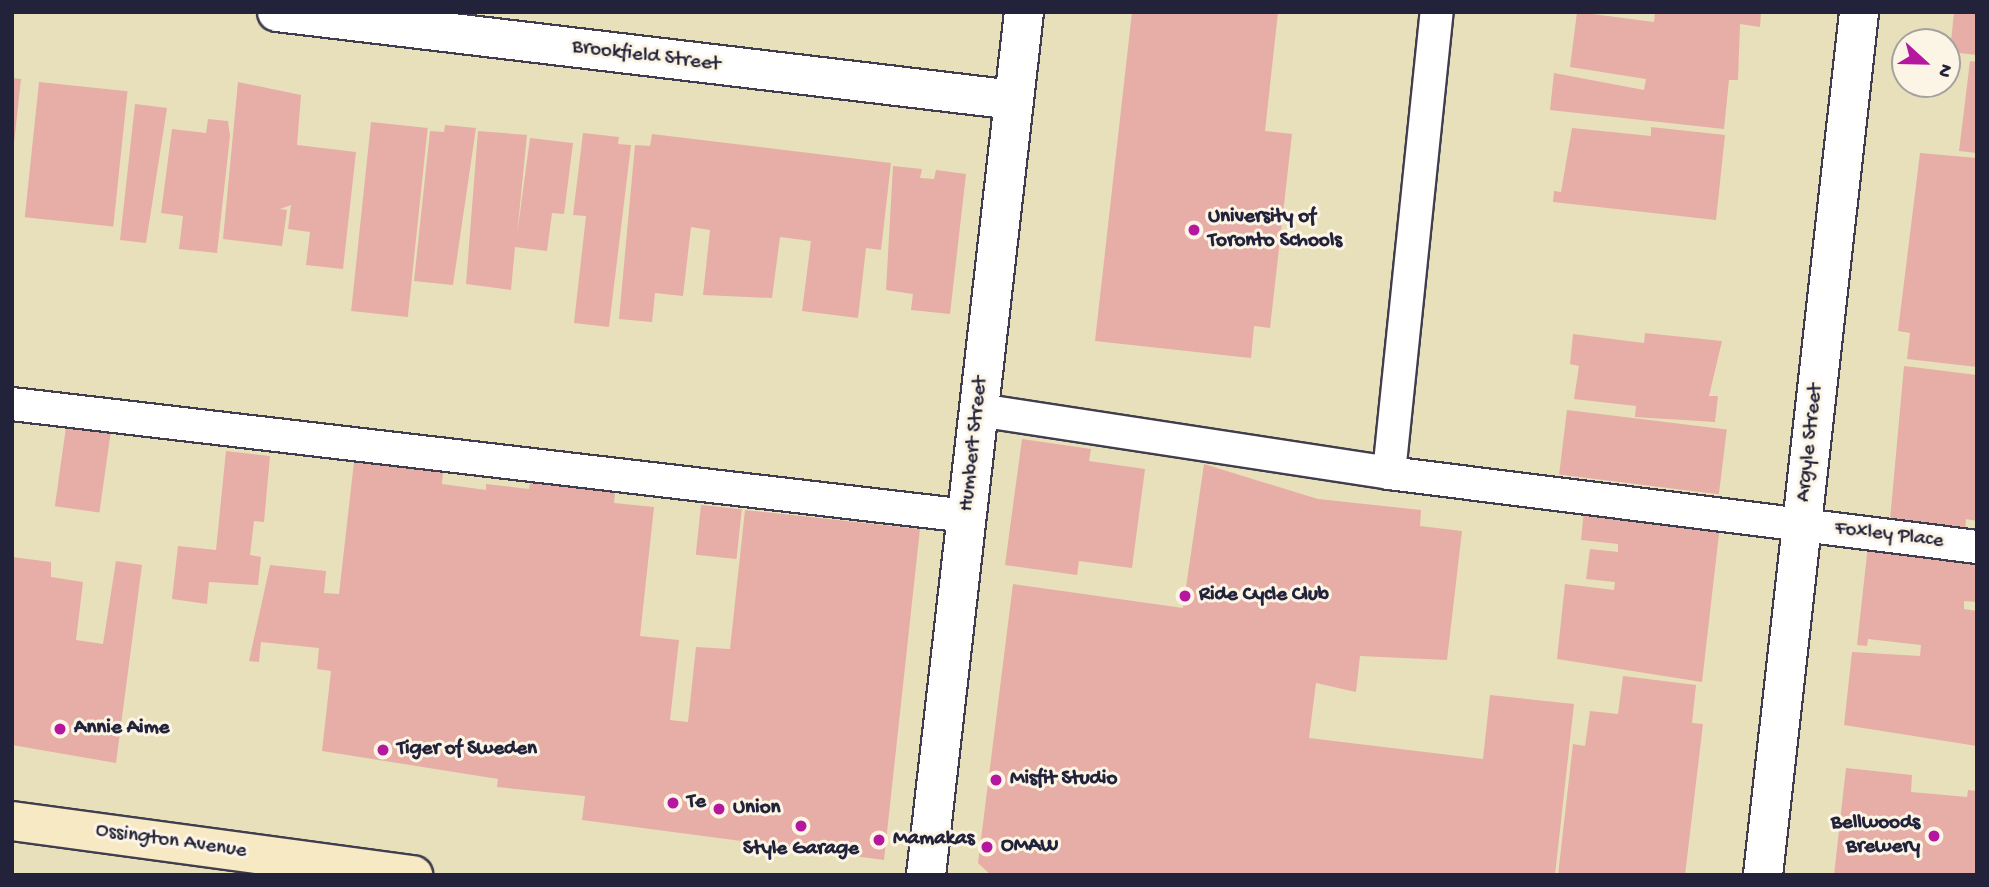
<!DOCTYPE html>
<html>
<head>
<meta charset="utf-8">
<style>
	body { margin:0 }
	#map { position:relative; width:1989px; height:887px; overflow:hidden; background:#e7e0bb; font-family:"Gochi Hand",sans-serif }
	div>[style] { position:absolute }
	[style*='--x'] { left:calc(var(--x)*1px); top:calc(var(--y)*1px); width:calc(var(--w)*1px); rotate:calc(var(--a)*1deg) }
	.building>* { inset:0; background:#e6aea6; transform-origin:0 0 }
	.roads { filter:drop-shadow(2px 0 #403e4e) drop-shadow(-2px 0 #403e4e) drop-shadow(0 2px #403e4e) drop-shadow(0 -2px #403e4e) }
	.lane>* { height:32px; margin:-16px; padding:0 16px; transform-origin:16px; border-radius:16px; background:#fff }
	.street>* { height:38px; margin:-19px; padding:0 19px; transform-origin:19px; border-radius:19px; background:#fff }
	.secondary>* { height:38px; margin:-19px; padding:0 19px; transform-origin:19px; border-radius:19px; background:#f7e9c3 }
	.dots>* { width:19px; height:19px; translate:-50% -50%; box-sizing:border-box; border:4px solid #fcf5e5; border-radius:50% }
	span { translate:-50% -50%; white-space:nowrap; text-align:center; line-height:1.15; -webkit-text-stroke:6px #fcf5e5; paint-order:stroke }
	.street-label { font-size:21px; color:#22223b }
	.poi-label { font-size:21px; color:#22223b; font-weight:700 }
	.left { translate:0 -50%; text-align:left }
	.right { translate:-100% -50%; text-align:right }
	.frame { position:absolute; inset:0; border:14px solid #22223b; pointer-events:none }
	.north { position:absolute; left:1891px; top:28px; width:70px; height:70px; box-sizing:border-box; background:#fcf5e5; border:2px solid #a5a1a1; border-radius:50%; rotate:112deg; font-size:19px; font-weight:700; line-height:28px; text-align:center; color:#22223b }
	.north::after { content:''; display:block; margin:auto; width:24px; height:32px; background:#b5179e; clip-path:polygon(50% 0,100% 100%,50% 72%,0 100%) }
</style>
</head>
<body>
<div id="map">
	<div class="building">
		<div style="clip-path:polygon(1132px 12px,1278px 12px,1265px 131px,1292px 134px,1270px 328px,1254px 326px,1251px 358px,1095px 341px)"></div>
		<div style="clip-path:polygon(1577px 12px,1654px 22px,1655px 12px,1761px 12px,1760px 27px,1740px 24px,1738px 80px,1729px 80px,1724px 129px,1550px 110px,1554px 73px,1644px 90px,1646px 79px,1570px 67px)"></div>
		<div style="clip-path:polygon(1954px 12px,1977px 12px,1977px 55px,1950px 52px)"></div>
		<div style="clip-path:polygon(1970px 61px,1977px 62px,1977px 153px,1959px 151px)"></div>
		<div style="clip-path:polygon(12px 78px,21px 79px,14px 143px,12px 143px)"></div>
		<div style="left:39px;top:82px;width:89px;height:136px;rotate:6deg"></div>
		<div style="clip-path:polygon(238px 82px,301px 95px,297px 145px,356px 152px,343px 269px,306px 265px,310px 232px,288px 229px,291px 205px,280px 209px,287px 210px,282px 246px,223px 239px)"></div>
		<div style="clip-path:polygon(135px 104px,167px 108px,146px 243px,120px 240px)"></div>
		<div style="clip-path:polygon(208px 119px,228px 121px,230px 136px,217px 253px,179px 249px,183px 216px,161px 213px,172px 129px,206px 133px)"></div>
		<div style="left:371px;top:122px;width:57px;height:190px;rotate:6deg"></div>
		<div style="clip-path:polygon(445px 125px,476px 128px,453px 285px,414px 281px,430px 131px,444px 132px)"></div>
		<div style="clip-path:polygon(1651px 127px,1725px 135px,1716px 220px,1553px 202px,1554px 191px,1561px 192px,1572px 128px,1651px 136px)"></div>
		<div style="clip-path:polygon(478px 131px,527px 135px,517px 235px,530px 138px,573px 143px,564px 214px,552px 213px,547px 251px,515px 247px,511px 290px,466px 284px)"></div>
		<div style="clip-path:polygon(583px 133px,619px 137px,618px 144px,631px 145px,609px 327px,574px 323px,586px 216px,573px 215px)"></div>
		<div style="clip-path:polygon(652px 134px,891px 163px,881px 250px,866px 248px,858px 318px,802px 311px,811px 241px,780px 237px,772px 298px,703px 295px,710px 230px,691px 227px,683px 296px,655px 293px,652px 322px,619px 319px,635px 145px,650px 146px)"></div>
		<div style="clip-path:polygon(1920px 153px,1977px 158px,1977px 367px,1907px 359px,1910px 333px,1898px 331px)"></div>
		<div style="clip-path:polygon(893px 166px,922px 169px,920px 178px,934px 179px,936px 170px,966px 174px,950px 314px,911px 310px,913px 294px,886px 290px)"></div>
		<div style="clip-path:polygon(1645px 333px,1722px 341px,1709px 396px,1718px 396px,1715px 422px,1635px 417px,1636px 406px,1574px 399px,1579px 366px,1570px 364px,1573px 334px,1644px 343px)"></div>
		<div style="clip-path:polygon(1904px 366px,1977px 375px,1977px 521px,1966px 519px,1965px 531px,1890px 520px)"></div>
		<div style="left:1567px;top:410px;width:161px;height:65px;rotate:7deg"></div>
		<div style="left:66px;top:427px;width:45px;height:80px;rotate:8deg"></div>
		<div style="clip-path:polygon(1022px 439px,1091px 449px,1089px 461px,1145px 469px,1132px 568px,1079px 561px,1077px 575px,1005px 565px)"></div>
		<div style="clip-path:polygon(226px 451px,270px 456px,264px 522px,254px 521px,250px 555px,261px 557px,258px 585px,209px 582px,207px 604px,172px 599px,178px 546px,216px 550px)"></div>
		<div style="clip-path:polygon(354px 462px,443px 472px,442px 484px,486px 490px,486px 484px,529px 489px,530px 483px,615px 492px,614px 503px,654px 507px,640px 636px,679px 640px,670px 720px,688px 722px,696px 647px,730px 649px,745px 510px,920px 529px,884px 860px,582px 820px,585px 796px,497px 787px,498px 779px,322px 751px,331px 671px,317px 669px,319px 648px,261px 642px,259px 662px,249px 661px,270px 565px,326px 571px,324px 593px,339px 594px)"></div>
		<div style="clip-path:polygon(1204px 464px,1318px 499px,1421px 510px,1420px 526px,1462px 531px,1447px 660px,1360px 656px,1356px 692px,1316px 683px,1309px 738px,1483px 759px,1490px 695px,1574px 704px,1555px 875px,991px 875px,978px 863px,1013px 584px,1183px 608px)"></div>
		<div style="left:701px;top:505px;width:41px;height:50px;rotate:6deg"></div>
		<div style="clip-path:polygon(1584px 510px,1720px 525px,1702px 682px,1557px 659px,1565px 584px,1614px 590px,1615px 582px,1586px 579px,1590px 549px,1618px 552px,1618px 544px,1581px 540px)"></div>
		<div style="clip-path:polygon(1868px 545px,1977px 555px,1977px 602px,1964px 601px,1964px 609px,1977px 611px,1977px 746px,1844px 725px,1852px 652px,1920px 656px,1921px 645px,1868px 639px,1867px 646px,1857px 645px)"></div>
		<div style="clip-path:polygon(12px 557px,51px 562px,51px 577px,83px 582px,76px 640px,103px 644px,116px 561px,142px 565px,116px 763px,12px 745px)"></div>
		<div style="clip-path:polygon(1623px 676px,1696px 685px,1692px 723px,1703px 724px,1685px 875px,1558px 875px,1573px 744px,1585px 746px,1590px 711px,1618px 714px)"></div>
		<div style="clip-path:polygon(1846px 768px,1912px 775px,1911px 792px,1967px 797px,1968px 790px,1977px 791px,1977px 875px,1834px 875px)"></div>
	</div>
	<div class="roads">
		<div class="lane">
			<div style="--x:12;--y:404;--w:962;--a:6.69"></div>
			<div style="--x:979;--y:410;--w:415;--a:8.7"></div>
			<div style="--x:1389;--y:473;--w:593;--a:7.17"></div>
			<div style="--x:1389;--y:473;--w:463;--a:-84.1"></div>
		</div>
		<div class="street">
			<div style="--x:277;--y:12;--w:742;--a:6.81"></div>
			<div style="--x:926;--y:875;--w:869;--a:-83.52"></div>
			<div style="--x:1763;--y:875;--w:868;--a:-83.65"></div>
		</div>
		<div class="secondary">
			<div style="--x:12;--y:821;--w:405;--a:7.7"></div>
		</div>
	</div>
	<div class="dots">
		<div style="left:1194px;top:230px;background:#b5179e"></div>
		<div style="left:1185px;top:596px;background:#b5179e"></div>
		<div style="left:60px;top:729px;background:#b5179e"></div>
		<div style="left:383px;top:750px;background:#b5179e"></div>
		<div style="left:996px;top:780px;background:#b5179e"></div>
		<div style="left:673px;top:803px;background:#b5179e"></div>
		<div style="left:719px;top:809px;background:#b5179e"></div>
		<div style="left:801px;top:826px;background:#b5179e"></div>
		<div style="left:1934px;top:836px;background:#b5179e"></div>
		<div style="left:879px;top:840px;background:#b5179e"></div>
		<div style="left:987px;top:847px;background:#b5179e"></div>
	</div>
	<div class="street-label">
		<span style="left:646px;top:57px;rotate:7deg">Brookfield Street</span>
		<span style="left:1811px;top:443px;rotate:-84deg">Argyle Street</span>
		<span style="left:975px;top:444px;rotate:-84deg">Humbert Street</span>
		<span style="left:1889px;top:536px;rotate:7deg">Foxley Place</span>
		<span style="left:171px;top:842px;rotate:8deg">Ossington Avenue</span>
	</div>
	<div class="poi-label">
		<span class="left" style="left:1208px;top:230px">University of<br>Toronto Schools</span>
		<span class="left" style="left:1199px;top:596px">Ride Cycle Club</span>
		<span class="left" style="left:74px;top:729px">Annie Aime</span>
		<span class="left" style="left:397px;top:750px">Tiger of Sweden</span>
		<span class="left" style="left:1010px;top:780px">Misfit Studio</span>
		<span class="left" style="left:687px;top:803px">Te</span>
		<span class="left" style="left:733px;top:809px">Union</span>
		<span class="right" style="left:1920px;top:836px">Bellwoods<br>Brewery</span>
		<span class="left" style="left:893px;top:840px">Mamakas</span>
		<span class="left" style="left:1001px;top:847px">OMAW</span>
		<span style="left:801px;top:850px">Style Garage</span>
	</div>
	<div class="frame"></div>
	<div class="north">N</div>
</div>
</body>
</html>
